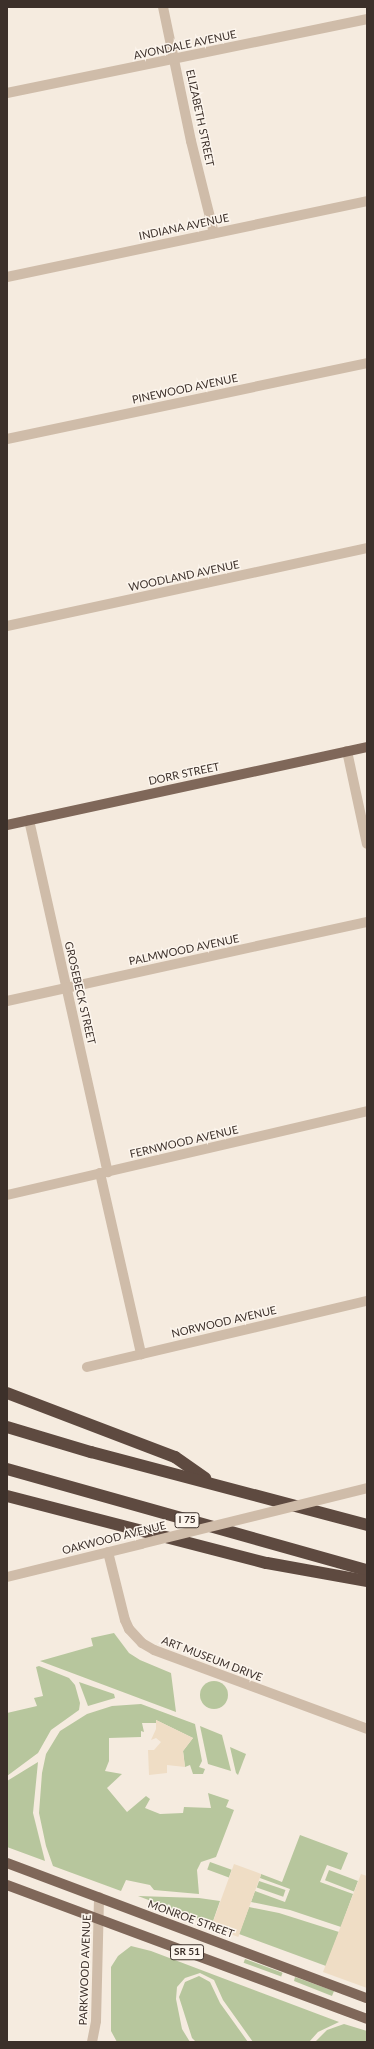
<!DOCTYPE html>
<html>
<head>
<meta charset="utf-8">
<style>
	body { margin:0 }
	#map { position:relative; width:374px; height:2049px; overflow:hidden; background:#f5ebdf; font-family:Lato,sans-serif }
	div>[style] { position:absolute }
	[style*='--x'] { left:calc(var(--x)*1px); top:calc(var(--y)*1px); width:calc(var(--w)*1px); rotate:calc(var(--a)*1deg) }
	.green>* { inset:0; background:#b7c69d; transform-origin:0 0 }
	.round { border-radius:50% }
	.plaza>* { inset:0; background:#efddc5; transform-origin:0 0 }
	.minor>* { height:10px; margin:-5px; padding:0 5px; transform-origin:5px; border-radius:5px; background:#cfbca9 }
	.major>* { height:10px; margin:-5px; padding:0 5px; transform-origin:5px; border-radius:5px; background:#7f6759 }
	.highway>* { height:12px; margin:-6px; padding:0 6px; transform-origin:6px; border-radius:6px; background:#5e4a40 }
	.minor-bridge>* { height:10px; margin:-5px; padding:0 5px; transform-origin:5px; border-radius:5px; background:#cfbca9 }
	span { translate:-50% -50%; white-space:nowrap; text-align:center; line-height:1.15; -webkit-text-stroke:3px #fcf5ed; paint-order:stroke }
	.shield-label span { padding:1px 3px; background:#fcf5ed; border:1px solid; border-radius:3px; -webkit-text-stroke-width:0 }
	.shield-label { font-size:10px; color:#3c302a; font-weight:700 }
	.street-label { font-size:11px; color:#3c302a }
	.frame { position:absolute; inset:0; border:8px solid #3c302a; pointer-events:none }
</style>
</head>
<body>
<div id="map">
	<div class="green">
		<div style="clip-path:polygon(114px 1633px,129px 1653px,140px 1660px,171px 1673px,176px 1712px,40px 1661px,93px 1646px,91px 1638px)"></div>
		<div style="clip-path:polygon(39px 1666px,69px 1678px,75px 1685px,80px 1703px,79px 1710px,51px 1730px,38px 1753px,7px 1776px,7px 1713px,37px 1706px,34px 1698px,43px 1696px,36px 1667px)"></div>
		<div class="round" style="left:200px;top:1681px;width:28px;height:28px"></div>
		<div style="clip-path:polygon(79px 1682px,114px 1694px,115px 1698px,88px 1706px)"></div>
		<div style="clip-path:polygon(141px 1704px,195px 1724px,202px 1761px,199px 1767px,205px 1769px,203px 1774px,193px 1774px,190px 1765px,185px 1767px,183px 1751px,193px 1738px,156px 1720px,156px 1723px,142px 1723px,144px 1732px,141px 1731px,141px 1737px,109px 1738px,109px 1761px,105px 1771px,122px 1774px,107px 1788px,127px 1812px,146px 1796px,150px 1799px,145px 1808px,160px 1814px,183px 1813px,184px 1807px,211px 1808px,208px 1793px,229px 1800px,226px 1807px,234px 1810px,216px 1857px,201px 1862px,197px 1870px,199px 1894px,154px 1890px,150px 1885px,126px 1880px,121px 1891px,53px 1866px,46px 1846px,39px 1813px,42px 1773px,46px 1754px,60px 1731px,87px 1714px,112px 1706px)"></div>
		<div style="clip-path:polygon(200px 1726px,222px 1735px,231px 1771px,208px 1764px)"></div>
		<div style="clip-path:polygon(230px 1747px,246px 1754px,238px 1775px,236px 1773px)"></div>
		<div style="clip-path:polygon(38px 1762px,33px 1813px,45px 1861px,7px 1847px,7px 1781px)"></div>
		<div style="clip-path:polygon(300px 1835px,348px 1853px,341px 1870px,327px 1865px,320px 1882px,353px 1894px,341px 1927px,290px 1910px,251px 1902px,255px 1891px,285px 1902px,290px 1889px,260px 1878px,261px 1874px,282px 1882px)"></div>
		<div style="left:210px;top:1862px;width:23px;height:8px;rotate:20deg"></div>
		<div style="left:329px;top:1870px;width:31px;height:11px;rotate:21deg"></div>
		<div style="left:259px;top:1881px;width:28px;height:7px;rotate:19deg"></div>
		<div style="clip-path:polygon(138px 1896px,199px 1898px,220px 1901px,212px 1924px)"></div>
		<div style="clip-path:polygon(249px 1907px,279px 1913px,339px 1932px,326px 1966px,239px 1934px)"></div>
		<div style="clip-path:polygon(131px 1946px,151px 1951px,339px 2022px,318px 2032px,309px 2042px,253px 2042px,223px 2000px,214px 1980px,200px 1973px,185px 1978px,177px 1987px,176px 1999px,182px 2029px,190px 2042px,117px 2042px,111px 2031px,111px 1967px,118px 1956px)"></div>
		<div style="left:245px;top:1959px;width:40px;height:4px;rotate:20deg"></div>
		<div style="clip-path:polygon(199px 1976px,210px 1982px,220px 2003px,248px 2042px,196px 2042px,192px 2038px,179px 1997px,185px 1982px)"></div>
		<div style="clip-path:polygon(295px 1977px,334px 1991px,332px 1996px,294px 1981px)"></div>
		<div style="clip-path:polygon(344px 2024px,367px 2031px,367px 2042px,315px 2042px,327px 2030px)"></div>
	</div>
	<div class="plaza">
		<div style="clip-path:polygon(156px 1720px,193px 1738px,183px 1751px,185px 1767px,167px 1765px,167px 1773px,149px 1775px,148px 1750px,154px 1750px,161px 1742px,156px 1738px,151px 1740px,156px 1729px)"></div>
		<div style="left:234px;top:1864px;width:29px;height:67px;rotate:20deg"></div>
		<div style="clip-path:polygon(361px 1874px,367px 1876px,367px 1988px,323px 1972px)"></div>
	</div>
	<div class="minor">
		<div style="--x:163;--y:7;--w:137;--a:78.2"></div>
		<div style="--x:191;--y:141;--w:95;--a:76"></div>
		<div style="--x:7;--y:93;--w:368;--a:-11.6"></div>
		<div style="--x:7;--y:277;--w:368;--a:-11.9"></div>
		<div style="--x:7;--y:439;--w:368;--a:-11.9"></div>
		<div style="--x:7;--y:626;--w:368;--a:-12.2"></div>
		<div style="--x:347;--y:751;--w:95;--a:77.9"></div>
		<div style="--x:29;--y:820;--w:361;--a:77.4"></div>
		<div style="--x:7;--y:1001;--w:369;--a:-12.4"></div>
		<div style="--x:100;--y:1173;--w:186;--a:77.2"></div>
		<div style="--x:7;--y:1195;--w:370;--a:-13.1"></div>
		<div style="--x:87;--y:1367;--w:288;--a:-13.3"></div>
		<div style="--x:108;--y:1552;--w:70;--a:76"></div>
		<div style="--x:125;--y:1620;--w:10;--a:66"></div>
		<div style="--x:129;--y:1629;--w:19;--a:47"></div>
		<div style="--x:142;--y:1643;--w:14;--a:30"></div>
		<div style="--x:154;--y:1650;--w:227;--a:20.3"></div>
		<div style="--x:7;--y:1577;--w:138;--a:-13.8"></div>
		<div style="--x:92;--y:2042;--w:21;--a:-79"></div>
		<div style="--x:96;--y:2021;--w:124;--a:-88.6"></div>
	</div>
	<div class="major">
		<div style="--x:7;--y:825;--w:368;--a:-12.2"></div>
		<div style="--x:7;--y:1863;--w:384;--a:20.6"></div>
		<div style="--x:7;--y:1885;--w:384;--a:20.4"></div>
	</div>
	<div class="highway">
		<div style="--x:7;--y:1393;--w:180;--a:20.9"></div>
		<div style="--x:175;--y:1457;--w:37;--a:35"></div>
		<div style="--x:7;--y:1427;--w:88;--a:16.6"></div>
		<div style="--x:91;--y:1452;--w:285;--a:14.8"></div>
		<div style="--x:7;--y:1469;--w:374;--a:15.7"></div>
		<div style="--x:7;--y:1496;--w:268;--a:14.5"></div>
		<div style="--x:267;--y:1563;--w:102;--a:10.2"></div>
	</div>
	<div class="minor-bridge">
		<div style="--x:141;--y:1544;--w:233;--a:-13.9"></div>
	</div>
	<div class="shield-label">
		<span style="left:187px;top:1520px">I 75</span>
		<span style="left:187px;top:1952px">SR 51</span>
	</div>
	<div class="street-label">
		<span style="left:185px;top:45px;rotate:-12deg">AVONDALE AVENUE</span>
		<span style="left:200px;top:118px;rotate:78deg">ELIZABETH STREET</span>
		<span style="left:184px;top:227px;rotate:-12deg">INDIANA AVENUE</span>
		<span style="left:185px;top:389px;rotate:-12deg">PINEWOOD AVENUE</span>
		<span style="left:184px;top:576px;rotate:-12deg">WOODLAND AVENUE</span>
		<span style="left:184px;top:774px;rotate:-12deg">DORR STREET</span>
		<span style="left:184px;top:950px;rotate:-12deg">PALMWOOD AVENUE</span>
		<span style="left:80px;top:993px;rotate:77deg">GROSEBECK STREET</span>
		<span style="left:184px;top:1142px;rotate:-13deg">FERNWOOD AVENUE</span>
		<span style="left:224px;top:1322px;rotate:-13deg">NORWOOD AVENUE</span>
		<span style="left:114px;top:1538px;rotate:-14deg">OAKWOOD AVENUE</span>
		<span style="left:212px;top:1659px;rotate:21deg">ART MUSEUM DRIVE</span>
		<span style="left:191px;top:1919px;rotate:20deg">MONROE STREET</span>
		<span style="left:85px;top:1970px;rotate:-88deg">PARKWOOD AVENUE</span>
	</div>
	<div class="frame"></div>
</div>
</body>
</html>
